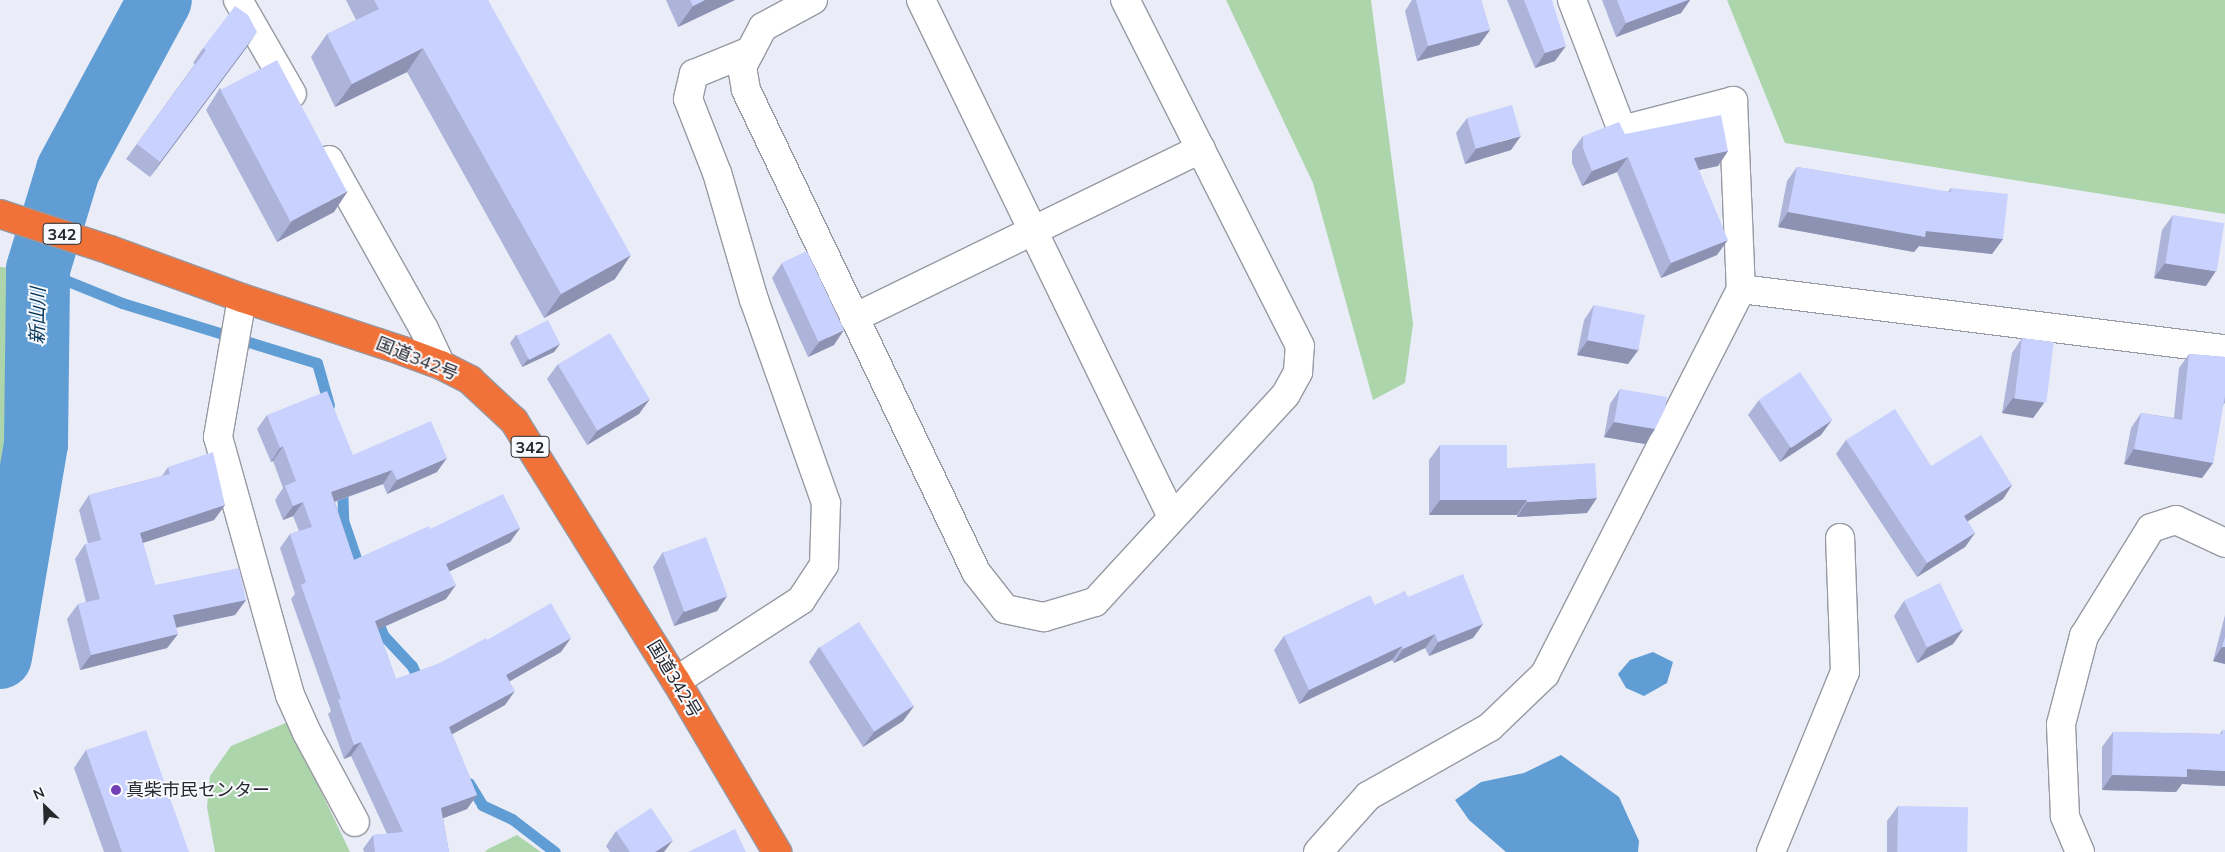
<!DOCTYPE html>
<html>
<head>
<meta charset="utf-8">
<style>
	body { margin:0 }
	#map { position:relative; width:2225px; height:852px; overflow:hidden; background:#eaedf8; font-family:Mulish,"Noto Sans JP",sans-serif }
	div>[style] { position:absolute }
	[style*='--x'] { left:calc(var(--x)*1px); top:calc(var(--y)*1px); width:calc(var(--w)*1px); rotate:calc(var(--a)*1deg) }
	.green>* { inset:0; background:#acd5ab }
	.water>* { inset:0; background:#609dd4 }
	.stream>* { height:11px; margin:-5.5px; padding:0 5.5px; transform-origin:5.5px; border-radius:5.5px; background:#609dd4 }
	.river>* { height:64px; margin:-32px; padding:0 32px; transform-origin:32px; border-radius:32px; background:#609dd4 }
	.roads { filter:drop-shadow(1px 0 #9799a3) drop-shadow(-1px 0 #9799a3) drop-shadow(0 1px #9799a3) drop-shadow(0 -1px #9799a3) }
	.minor>* { height:28px; margin:-14px; padding:0 14px; transform-origin:14px; border-radius:14px; background:#fff }
	.highway>* { height:28px; margin:-14px; padding:0 14px; transform-origin:14px; border-radius:14px; background:#f17238 }
	.wall>* { inset:0; background:#adb4da }
	.shaded-wall>* { inset:0; background:#8d92b2 }
	.building>* { inset:0; background:#c9d1fe; transform-origin:0 0 }
	.dots>* { width:14px; height:14px; translate:-50% -50%; box-sizing:border-box; border:2px solid #f9faff; border-radius:50% }
	span { translate:-50% -50%; white-space:nowrap; text-align:center; line-height:1.15; -webkit-text-stroke:4px #f9faff; paint-order:stroke }
	.shield-label span { padding:1px 4px; background:#f9faff; border:1px solid; border-radius:4px; -webkit-text-stroke-width:0 }
	.shield-label { font-size:16px; color:#27282c; font-weight:700 }
	.street-label { font-size:18px; color:#27282c }
	.poi-label { font-size:18px; color:#27282c }
	.left { translate:0 -50%; text-align:left }
	.water-label { font-size:19px; color:#053659; font-style:italic }
	.north { position:absolute; left:20px; top:782px; width:50px; height:50px; -webkit-text-stroke:4px #f9faff; paint-order:stroke; rotate:336deg; font-size:14px; font-weight:700; line-height:20px; text-align:center; color:#27282c }
	.north::after { content:''; display:block; margin:auto; width:18px; height:22px; background:#27282c; clip-path:polygon(50% 0,100% 100%,50% 72%,0 100%) }
</style>
</head>
<body>
<div id="map">
	<div class="green">
		<div style="clip-path:polygon(1226px 0,1371px 0,1413px 324px,1405px 383px,1373px 400px,1313px 183px)"></div>
		<div style="clip-path:polygon(1727px 0,2225px 0,2225px 214px,1785px 143px)"></div>
		<div style="clip-path:polygon(0 267px,18px 268px,19px 397px,0 491px)"></div>
		<div style="clip-path:polygon(288px 722px,350px 852px,215px 852px,207px 807px,210px 776px,231px 746px)"></div>
		<div style="clip-path:polygon(517px 835px,541px 852px,485px 852px,488px 849px)"></div>
	</div>
	<div class="water">
		<div style="clip-path:polygon(1653px 652px,1673px 662px,1667px 683px,1644px 696px,1626px 688px,1618px 674px,1630px 660px)"></div>
		<div style="clip-path:polygon(1561px 755px,1619px 797px,1639px 841px,1638px 852px,1506px 852px,1469px 820px,1455px 800px,1481px 782px,1524px 773px)"></div>
	</div>
	<div class="stream">
		<div style="--x:38;--y:269;--w:91;--a:22"></div>
		<div style="--x:122;--y:303;--w:204;--a:17.1"></div>
		<div style="--x:317;--y:363;--w:44;--a:74.1"></div>
		<div style="--x:342;--y:484;--w:36;--a:88"></div>
		<div style="--x:343;--y:520;--w:56;--a:71.2"></div>
		<div style="--x:375;--y:614;--w:22;--a:69"></div>
		<div style="--x:383;--y:635;--w:42;--a:46.9"></div>
		<div style="--x:412;--y:666;--w:21;--a:65"></div>
		<div style="--x:469;--y:783;--w:26;--a:59"></div>
		<div style="--x:482;--y:805;--w:33;--a:25"></div>
		<div style="--x:512;--y:819;--w:54;--a:37.5"></div>
	</div>
	<div class="river">
		<div style="--x:0;--y:657;--w:216;--a:-80.4"></div>
		<div style="--x:36;--y:444;--w:175;--a:-89.3"></div>
		<div style="--x:38;--y:269;--w:103;--a:-73.1"></div>
		<div style="--x:68;--y:170;--w:193;--a:-61.6"></div>
	</div>
	<div class="roads">
		<div class="minor">
			<div style="--x:238;--y:0;--w:108;--a:60.1"></div>
			<div style="--x:813;--y:0;--w:57;--a:151.6"></div>
			<div style="--x:763;--y:27;--w:45;--a:117.7"></div>
			<div style="--x:742;--y:67;--w:23;--a:80"></div>
			<div style="--x:746;--y:90;--w:534;--a:64.49"></div>
			<div style="--x:976;--y:572;--w:47;--a:51.9"></div>
			<div style="--x:1005;--y:609;--w:40;--a:12"></div>
			<div style="--x:1044;--y:617;--w:53;--a:-16.4"></div>
			<div style="--x:1095;--y:602;--w:282;--a:-47.4"></div>
			<div style="--x:1286;--y:394;--w:25;--a:-61"></div>
			<div style="--x:1298;--y:372;--w:26;--a:-86"></div>
			<div style="--x:1300;--y:346;--w:388;--a:-116.8"></div>
			<div style="--x:921;--y:0;--w:575;--a:64.1"></div>
			<div style="--x:1572;--y:0;--w:139;--a:69"></div>
			<div style="--x:1622;--y:130;--w:115;--a:-14.6"></div>
			<div style="--x:1733;--y:101;--w:188;--a:87.6"></div>
			<div style="--x:329;--y:160;--w:194;--a:60.7"></div>
			<div style="--x:424;--y:329;--w:40;--a:65"></div>
			<div style="--x:242;--y:298;--w:141;--a:99.8"></div>
			<div style="--x:218;--y:437;--w:268;--a:74.4"></div>
			<div style="--x:290;--y:695;--w:42;--a:65.9"></div>
			<div style="--x:307;--y:733;--w:101;--a:61.7"></div>
			<div style="--x:854;--y:318;--w:386;--a:-26"></div>
			<div style="--x:676;--y:681;--w:149;--a:-32.9"></div>
			<div style="--x:801;--y:600;--w:42;--a:-56.7"></div>
			<div style="--x:824;--y:565;--w:62;--a:-88.2"></div>
			<div style="--x:826;--y:503;--w:215;--a:-109.5"></div>
			<div style="--x:754;--y:300;--w:132;--a:-106.2"></div>
			<div style="--x:717;--y:173;--w:79;--a:-111.4"></div>
			<div style="--x:688;--y:99;--w:26;--a:-77"></div>
			<div style="--x:694;--y:74;--w:61;--a:-22.3"></div>
			<div style="--x:1318;--y:852;--w:75;--a:-48.2"></div>
			<div style="--x:1368;--y:796;--w:140;--a:-29.5"></div>
			<div style="--x:1490;--y:727;--w:76;--a:-43.9"></div>
			<div style="--x:1545;--y:674;--w:432;--a:-63"></div>
			<div style="--x:1741;--y:289;--w:488;--a:7.1"></div>
			<div style="--x:1771;--y:852;--w:195;--a:-67.7"></div>
			<div style="--x:1845;--y:672;--w:134;--a:-92.1"></div>
			<div style="--x:2080;--y:852;--w:39;--a:-113"></div>
			<div style="--x:2065;--y:816;--w:92;--a:-92.5"></div>
			<div style="--x:2061;--y:724;--w:91;--a:-75.4"></div>
			<div style="--x:2084;--y:636;--w:127;--a:-58.2"></div>
			<div style="--x:2151;--y:528;--w:26;--a:-18"></div>
			<div style="--x:2176;--y:520;--w:54;--a:25.1"></div>
		</div>
		<div class="highway">
			<div style="--x:0;--y:214;--w:116;--a:18.1"></div>
			<div style="--x:110;--y:250;--w:140;--a:20"></div>
			<div style="--x:242;--y:298;--w:169;--a:18.2"></div>
			<div style="--x:403;--y:351;--w:40;--a:20.2"></div>
			<div style="--x:441;--y:365;--w:33;--a:27"></div>
			<div style="--x:470;--y:380;--w:60;--a:43"></div>
			<div style="--x:514;--y:421;--w:306;--a:58.1"></div>
			<div style="--x:676;--y:681;--w:199;--a:59.4"></div>
		</div>
	</div>
	<div class="wall">
		<div style="clip-path:polygon(346px 0,488px 0,615px 279px,544px 318px,407px 72px,335px 107px,311px 57px,327px 34px,356px 20px)"></div>
		<div style="clip-path:polygon(666px 0,735px 0,678px 27px)"></div>
		<div style="clip-path:polygon(1412px 0,1481px 0,1490px 30px,1479px 45px,1417px 61px,1405px 11px)"></div>
		<div style="clip-path:polygon(1507px 0,1552px 0,1555px 61px,1535px 68px)"></div>
		<div style="clip-path:polygon(1602px 0,1690px 0,1681px 13px,1616px 37px)"></div>
		<div style="clip-path:polygon(247px 47px,150px 177px,126px 159px,195px 64px,193px 63px,203px 48px)"></div>
		<div style="clip-path:polygon(220px 88px,334px 212px,277px 242px,206px 110px)"></div>
		<div style="clip-path:polygon(1467px 118px,1511px 150px,1465px 164px,1456px 133px)"></div>
		<div style="clip-path:polygon(1625px 134px,1728px 151px,1718px 166px,1699px 170px,1717px 255px,1661px 278px,1617px 172px,1582px 186px,1572px 163px,1572px 151px,1583px 136px)"></div>
		<div style="clip-path:polygon(1797px 167px,1948px 192px,1951px 188px,2003px 239px,1992px 254px,1919px 246px,1914px 252px,1778px 227px,1787px 181px)"></div>
		<div style="clip-path:polygon(2173px 215px,2206px 286px,2154px 278px,2162px 230px)"></div>
		<div style="clip-path:polygon(782px 263px,834px 345px,808px 357px,772px 278px)"></div>
		<div style="clip-path:polygon(1594px 305px,1639px 349px,1628px 364px,1577px 355px,1584px 320px)"></div>
		<div style="clip-path:polygon(516px 335px,560px 344px,554px 352px,522px 367px,510px 343px)"></div>
		<div style="clip-path:polygon(2022px 338px,2044px 403px,2033px 418px,2002px 413px,2012px 353px)"></div>
		<div style="clip-path:polygon(2189px 354px,2225px 357px,2225px 403px,2223px 405px,2213px 463px,2202px 478px,2124px 464px,2131px 428px,2141px 413px,2174px 418px,2179px 368px)"></div>
		<div style="clip-path:polygon(558px 364px,639px 414px,587px 445px,547px 379px)"></div>
		<div style="clip-path:polygon(1620px 389px,1655px 429px,1645px 444px,1604px 437px,1610px 404px)"></div>
		<div style="clip-path:polygon(1759px 400px,1821px 435px,1780px 462px,1748px 415px)"></div>
		<div style="clip-path:polygon(267px 415px,353px 455px,437px 472px,387px 494px,383px 484px,335px 502px,354px 560px,430px 529px,520px 528px,510px 542px,449px 571px,446px 599px,378px 629px,396px 679px,438px 664px,487px 640px,561px 652px,510px 681px,505px 705px,452px 734px,477px 795px,467px 809px,443px 818px,449px 852px,364px 852px,363px 849px,373px 835px,387px 834px,351px 756px,344px 759px,328px 714px,331px 711px,291px 599px,295px 594px,280px 548px,290px 534px,299px 531px,293px 516px,283px 520px,275px 500px,283px 488px,273px 461px,271px 462px,257px 429px)"></div>
		<div style="clip-path:polygon(1846px 440px,1931px 466px,2012px 485px,2003px 499px,1967px 521px,1975px 533px,1965px 547px,1917px 577px,1836px 454px)"></div>
		<div style="clip-path:polygon(1440px 445px,1507px 468px,1587px 513px,1517px 517px,1517px 515px,1429px 515px,1429px 460px)"></div>
		<div style="clip-path:polygon(168px 467px,225px 505px,214px 520px,143px 543px,155px 585px,246px 600px,235px 615px,176px 628px,178px 634px,167px 648px,80px 670px,67px 619px,78px 604px,86px 602px,75px 559px,85px 544px,88px 544px,79px 510px,89px 495px,162px 476px)"></div>
		<div style="clip-path:polygon(663px 552px,727px 596px,717px 611px,674px 626px,653px 567px)"></div>
		<div style="clip-path:polygon(1408px 597px,1483px 624px,1473px 638px,1429px 656px,1425px 648px,1394px 663px,1392px 660px,1299px 704px,1274px 650px,1284px 636px,1375px 605px)"></div>
		<div style="clip-path:polygon(1904px 601px,1963px 630px,1953px 644px,1917px 663px,1894px 616px)"></div>
		<div style="clip-path:polygon(2225px 615px,2225px 664px,2213px 661px)"></div>
		<div style="clip-path:polygon(819px 647px,914px 706px,903px 721px,863px 747px,809px 662px)"></div>
		<div style="clip-path:polygon(2222px 730px,2225px 730px,2225px 786px,2182px 784px,2176px 792px,2102px 790px,2102px 747px,2113px 732px,2220px 734px)"></div>
		<div style="clip-path:polygon(86px 750px,189px 852px,104px 852px,74px 768px)"></div>
		<div style="clip-path:polygon(1898px 806px,1967px 852px,1887px 852px,1887px 821px)"></div>
		<div style="clip-path:polygon(616px 831px,664px 852px,610px 852px,606px 846px)"></div>
	</div>
	<div class="shaded-wall">
		<div style="clip-path:polygon(705px 0,735px 0,678px 27px,693px 6px)"></div>
		<div style="clip-path:polygon(1688px 0,1690px 0,1681px 13px,1616px 37px,1626px 23px)"></div>
		<div style="clip-path:polygon(1490px 30px,1479px 45px,1417px 61px,1428px 46px)"></div>
		<div style="clip-path:polygon(257px 32px,247px 47px,150px 177px,160px 162px)"></div>
		<div style="clip-path:polygon(1566px 46px,1555px 61px,1535px 68px,1545px 53px)"></div>
		<div style="clip-path:polygon(423px 48px,407px 72px,335px 107px,352px 84px)"></div>
		<div style="clip-path:polygon(1521px 136px,1511px 150px,1465px 164px,1476px 149px)"></div>
		<div style="clip-path:polygon(1728px 151px,1718px 166px,1684px 173px,1694px 158px)"></div>
		<div style="clip-path:polygon(1628px 157px,1617px 172px,1582px 186px,1592px 171px)"></div>
		<div style="clip-path:polygon(348px 191px,334px 212px,277px 242px,292px 221px)"></div>
		<div style="clip-path:polygon(1788px 212px,1926px 231px,2003px 239px,1992px 254px,1919px 246px,1914px 252px,1778px 227px)"></div>
		<div style="clip-path:polygon(1728px 240px,1717px 255px,1661px 278px,1671px 263px)"></div>
		<div style="clip-path:polygon(631px 255px,615px 279px,544px 318px,561px 294px)"></div>
		<div style="clip-path:polygon(2165px 263px,2216px 271px,2206px 286px,2154px 278px)"></div>
		<div style="clip-path:polygon(844px 330px,834px 345px,808px 357px,819px 342px)"></div>
		<div style="clip-path:polygon(1588px 340px,1639px 349px,1628px 364px,1577px 355px)"></div>
		<div style="clip-path:polygon(560px 344px,554px 352px,522px 367px,528px 359px)"></div>
		<div style="clip-path:polygon(2013px 398px,2044px 403px,2033px 418px,2002px 413px)"></div>
		<div style="clip-path:polygon(650px 399px,639px 414px,587px 445px,597px 431px)"></div>
		<div style="clip-path:polygon(1832px 420px,1821px 435px,1780px 462px,1790px 447px)"></div>
		<div style="clip-path:polygon(1614px 422px,1655px 429px,1645px 444px,1604px 437px)"></div>
		<div style="clip-path:polygon(283px 446px,273px 461px,271px 462px,280px 448px)"></div>
		<div style="clip-path:polygon(2134px 449px,2213px 463px,2202px 478px,2124px 464px)"></div>
		<div style="clip-path:polygon(447px 458px,437px 472px,387px 494px,397px 480px)"></div>
		<div style="clip-path:polygon(392px 470px,383px 484px,322px 506px,331px 492px)"></div>
		<div style="clip-path:polygon(2012px 485px,2003px 499px,1954px 530px,1964px 516px)"></div>
		<div style="clip-path:polygon(1597px 498px,1587px 513px,1517px 517px,1527px 502px)"></div>
		<div style="clip-path:polygon(1440px 500px,1527px 500px,1517px 515px,1429px 515px)"></div>
		<div style="clip-path:polygon(303px 502px,293px 516px,283px 520px,293px 506px)"></div>
		<div style="clip-path:polygon(225px 505px,214px 520px,130px 547px,140px 533px)"></div>
		<div style="clip-path:polygon(520px 528px,510px 542px,436px 578px,446px 564px)"></div>
		<div style="clip-path:polygon(1975px 533px,1965px 547px,1917px 577px,1927px 563px)"></div>
		<div style="clip-path:polygon(456px 585px,446px 599px,366px 635px,375px 621px)"></div>
		<div style="clip-path:polygon(727px 596px,717px 611px,674px 626px,684px 611px)"></div>
		<div style="clip-path:polygon(246px 600px,235px 615px,163px 630px,173px 615px)"></div>
		<div style="clip-path:polygon(1483px 624px,1473px 638px,1429px 656px,1438px 642px)"></div>
		<div style="clip-path:polygon(1963px 630px,1953px 644px,1917px 663px,1927px 648px)"></div>
		<div style="clip-path:polygon(178px 634px,167px 648px,80px 670px,91px 655px)"></div>
		<div style="clip-path:polygon(1435px 634px,1425px 648px,1394px 663px,1403px 649px)"></div>
		<div style="clip-path:polygon(571px 638px,561px 652px,496px 689px,506px 675px)"></div>
		<div style="clip-path:polygon(1402px 646px,1392px 660px,1299px 704px,1309px 690px)"></div>
		<div style="clip-path:polygon(2222px 647px,2225px 647px,2225px 664px,2213px 661px)"></div>
		<div style="clip-path:polygon(515px 691px,505px 705px,440px 741px,449px 727px)"></div>
		<div style="clip-path:polygon(914px 706px,903px 721px,863px 747px,874px 732px)"></div>
		<div style="clip-path:polygon(361px 742px,351px 756px,344px 759px,354px 745px)"></div>
		<div style="clip-path:polygon(2187px 769px,2225px 771px,2225px 786px,2182px 784px,2176px 792px,2102px 790px,2112px 775px)"></div>
		<div style="clip-path:polygon(477px 795px,467px 809px,431px 823px,441px 808px)"></div>
		<div style="clip-path:polygon(673px 840px,664px 852px,655px 852px)"></div>
	</div>
	<div class="building">
		<div style="clip-path:polygon(374px 0,488px 0,631px 255px,561px 294px,423px 48px,352px 84px,327px 34px,379px 9px)"></div>
		<div style="clip-path:polygon(690px 0,705px 0,693px 6px)"></div>
		<div style="clip-path:polygon(1416px 0,1481px 0,1490px 30px,1428px 46px)"></div>
		<div style="clip-path:polygon(1524px 0,1552px 0,1566px 46px,1545px 53px)"></div>
		<div style="clip-path:polygon(1617px 0,1688px 0,1626px 23px)"></div>
		<div style="clip-path:polygon(235px 6px,248px 15px,257px 32px,160px 162px,137px 144px,206px 50px,203px 48px)"></div>
		<div style="left:277px;top:60px;width:149px;height:64px;rotate:62deg"></div>
		<div style="left:1512px;top:105px;width:32px;height:47px;rotate:74deg"></div>
		<div style="clip-path:polygon(1721px 115px,1728px 151px,1694px 158px,1728px 240px,1671px 263px,1628px 157px,1592px 171px,1583px 148px,1583px 136px,1619px 122px,1625px 134px)"></div>
		<div style="clip-path:polygon(1797px 167px,1951px 192px,1951px 188px,2008px 194px,2003px 239px,1926px 231px,1925px 237px,1788px 212px)"></div>
		<div style="left:2173px;top:215px;width:52px;height:49px;rotate:9deg"></div>
		<div style="left:807px;top:251px;width:87px;height:28px;rotate:65deg"></div>
		<div style="left:1594px;top:305px;width:52px;height:36px;rotate:11deg"></div>
		<div style="left:548px;top:320px;width:27px;height:35px;rotate:63deg"></div>
		<div style="left:610px;top:333px;width:77px;height:61px;rotate:59deg"></div>
		<div style="left:2022px;top:338px;width:32px;height:61px;rotate:7deg"></div>
		<div style="clip-path:polygon(2189px 354px,2225px 357px,2225px 396px,2213px 463px,2134px 449px,2141px 413px,2182px 420px)"></div>
		<div style="left:1800px;top:372px;width:58px;height:50px;rotate:56deg"></div>
		<div style="clip-path:polygon(1620px 389px,1667px 397px,1665px 409px,1655px 429px,1614px 422px)"></div>
		<div style="clip-path:polygon(327px 391px,353px 455px,431px 421px,447px 458px,397px 480px,392px 470px,331px 492px,354px 560px,429px 526px,430px 529px,503px 494px,520px 528px,446px 564px,456px 585px,375px 621px,396px 679px,438px 664px,486px 638px,487px 640px,551px 603px,571px 638px,506px 675px,515px 691px,449px 727px,477px 795px,441px 808px,449px 852px,375px 852px,373px 835px,403px 832px,361px 742px,354px 745px,338px 700px,341px 699px,301px 585px,306px 582px,290px 534px,312px 527px,303px 502px,293px 506px,285px 486px,296px 481px,283px 446px,280px 448px,267px 415px)"></div>
		<div style="clip-path:polygon(1895px 409px,1931px 466px,1981px 435px,2012px 485px,1964px 516px,1975px 533px,1927px 563px,1846px 440px)"></div>
		<div style="clip-path:polygon(1440px 445px,1507px 445px,1507px 468px,1595px 463px,1597px 498px,1527px 502px,1527px 500px,1440px 500px)"></div>
		<div style="clip-path:polygon(213px 452px,225px 505px,140px 533px,155px 585px,239px 568px,246px 600px,173px 615px,178px 634px,91px 655px,78px 604px,100px 599px,85px 544px,101px 540px,89px 495px,170px 474px,168px 467px)"></div>
		<div style="left:706px;top:537px;width:63px;height:46px;rotate:70deg"></div>
		<div style="clip-path:polygon(1463px 574px,1483px 624px,1438px 642px,1435px 634px,1403px 649px,1402px 646px,1309px 690px,1284px 636px,1370px 595px,1375px 605px,1405px 591px,1408px 597px)"></div>
		<div style="left:1940px;top:583px;width:52px;height:40px;rotate:64deg"></div>
		<div style="left:859px;top:622px;width:100px;height:47px;rotate:57deg"></div>
		<div style="clip-path:polygon(2225px 637px,2225px 647px,2222px 647px)"></div>
		<div style="clip-path:polygon(146px 730px,189px 852px,122px 852px,86px 750px)"></div>
		<div style="clip-path:polygon(2222px 730px,2225px 730px,2225px 771px,2187px 769px,2187px 777px,2112px 775px,2113px 732px,2222px 734px)"></div>
		<div style="left:1898px;top:806px;width:70px;height:46px;rotate:1deg"></div>
		<div style="clip-path:polygon(651px 808px,673px 840px,655px 852px,630px 852px,616px 831px)"></div>
		<div style="clip-path:polygon(735px 829px,746px 852px,688px 852px)"></div>
	</div>
	<div class="dots">
		<div style="left:116px;top:790px;background:#723eb5"></div>
	</div>
	<div class="shield-label">
		<span style="left:62px;top:234px">342</span>
		<span style="left:530px;top:447px">342</span>
	</div>
	<div class="street-label">
		<span style="left:417px;top:359px;rotate:22deg">国道342号</span>
		<span style="left:674px;top:679px;rotate:59deg">国道342号</span>
	</div>
	<div class="poi-label">
		<span class="left" style="left:126px;top:790px">真柴市民センター</span>
	</div>
	<div class="water-label">
		<span style="left:38px;top:316px;rotate:-89deg">新山川</span>
	</div>
	<div class="north">N</div>
</div>
</body>
</html>
